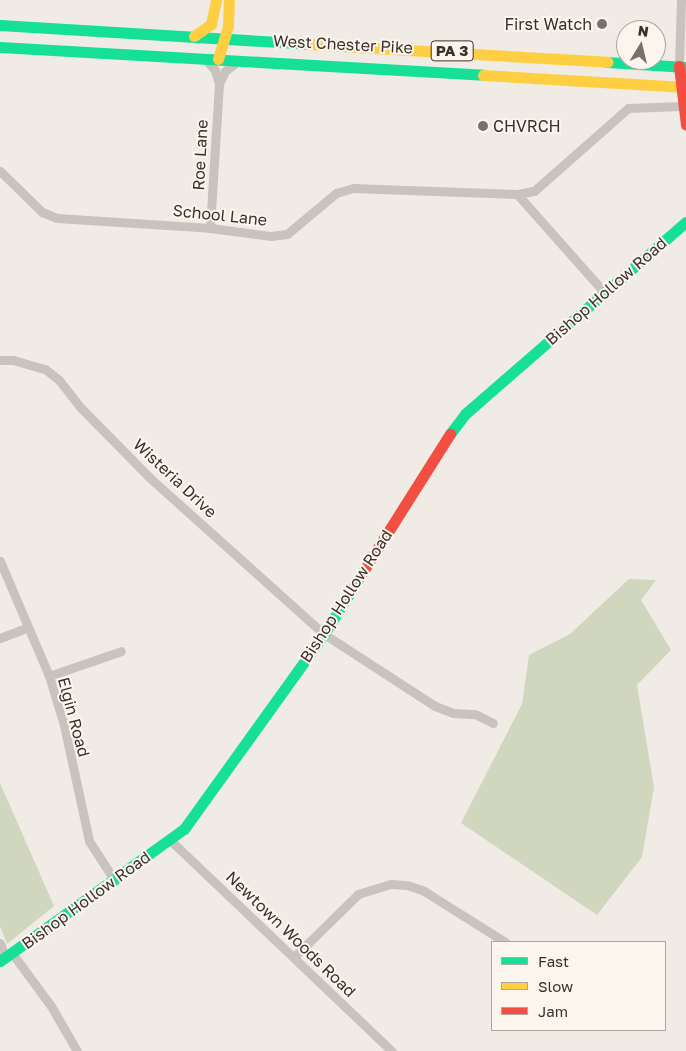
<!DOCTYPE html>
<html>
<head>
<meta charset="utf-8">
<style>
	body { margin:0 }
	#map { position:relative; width:686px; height:1051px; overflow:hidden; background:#f0ebe5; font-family:"Golos Text",sans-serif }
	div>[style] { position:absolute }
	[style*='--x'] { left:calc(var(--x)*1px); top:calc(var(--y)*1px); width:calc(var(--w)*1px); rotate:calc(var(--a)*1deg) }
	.green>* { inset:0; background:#d1d6bf }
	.street>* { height:9px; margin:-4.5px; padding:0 4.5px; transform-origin:4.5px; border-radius:4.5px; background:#c9c3be }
	.fast>* { height:11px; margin:-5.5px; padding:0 5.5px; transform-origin:5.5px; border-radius:5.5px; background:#16e098 }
	.slow>* { height:11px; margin:-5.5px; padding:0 5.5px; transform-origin:5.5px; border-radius:5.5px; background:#ffcf43 }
	.jam>* { height:11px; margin:-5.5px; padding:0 5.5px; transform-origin:5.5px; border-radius:5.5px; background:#f24e42 }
	.dots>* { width:14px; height:14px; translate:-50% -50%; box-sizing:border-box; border:2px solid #fbf5ee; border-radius:50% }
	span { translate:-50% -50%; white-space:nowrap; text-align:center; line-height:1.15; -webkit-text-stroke:4px #fbf5ee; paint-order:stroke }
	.shield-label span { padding:1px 4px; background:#fbf5ee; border:1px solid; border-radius:4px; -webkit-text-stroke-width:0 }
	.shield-label { font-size:15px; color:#3b302b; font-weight:700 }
	.poi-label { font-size:16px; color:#3b302b }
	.right { translate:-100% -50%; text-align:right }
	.left { translate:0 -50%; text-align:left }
	.street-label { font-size:16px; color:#3b302b }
	.legend { position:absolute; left:491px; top:941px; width:175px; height:90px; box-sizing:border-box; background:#fbf5ee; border:1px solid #aea6a0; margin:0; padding:6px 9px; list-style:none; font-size:15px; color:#3b302b }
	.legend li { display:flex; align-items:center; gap:10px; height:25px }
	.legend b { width:25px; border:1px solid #aea6a0 }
	.north { position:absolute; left:616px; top:20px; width:50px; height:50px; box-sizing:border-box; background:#fbf5ee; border:1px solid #aea6a0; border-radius:50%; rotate:9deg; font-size:14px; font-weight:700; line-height:20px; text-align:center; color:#3b302b }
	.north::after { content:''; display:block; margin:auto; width:18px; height:22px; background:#7a716c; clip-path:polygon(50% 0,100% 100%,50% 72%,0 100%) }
</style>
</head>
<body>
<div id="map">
	<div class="green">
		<div style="clip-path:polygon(629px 579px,656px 580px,641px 600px,671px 650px,637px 685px,654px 787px,642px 857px,597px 915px,461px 823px,522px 704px,529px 655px,570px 634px)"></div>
		<div style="clip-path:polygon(0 783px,54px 906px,7px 944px,0 926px)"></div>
	</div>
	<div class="street">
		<div style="--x:206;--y:60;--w:13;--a:48"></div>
		<div style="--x:215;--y:70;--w:15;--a:74"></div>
		<div style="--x:219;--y:84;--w:144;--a:93.6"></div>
		<div style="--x:679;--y:66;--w:66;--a:-88.3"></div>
		<div style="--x:219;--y:84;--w:14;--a:-65"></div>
		<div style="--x:225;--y:71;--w:15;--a:-37"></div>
		<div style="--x:0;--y:171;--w:59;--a:44.3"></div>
		<div style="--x:42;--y:212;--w:16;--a:22"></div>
		<div style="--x:57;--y:218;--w:153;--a:3.7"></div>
		<div style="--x:210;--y:228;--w:62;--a:7.5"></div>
		<div style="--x:271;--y:236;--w:16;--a:-7"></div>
		<div style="--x:287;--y:234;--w:64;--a:-39.9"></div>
		<div style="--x:336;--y:193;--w:18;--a:-16"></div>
		<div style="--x:353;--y:188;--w:164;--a:2.1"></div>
		<div style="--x:517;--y:194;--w:131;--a:48.4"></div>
		<div style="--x:517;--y:194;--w:17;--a:-10"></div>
		<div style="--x:534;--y:191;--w:125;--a:-41.4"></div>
		<div style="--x:628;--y:108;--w:54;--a:-2.1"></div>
		<div style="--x:0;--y:360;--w:13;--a:0"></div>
		<div style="--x:13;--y:360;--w:33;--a:16"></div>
		<div style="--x:45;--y:369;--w:18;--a:38"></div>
		<div style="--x:59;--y:380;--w:34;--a:52"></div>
		<div style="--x:80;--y:407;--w:100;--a:45.4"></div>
		<div style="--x:150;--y:478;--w:234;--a:41.9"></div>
		<div style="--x:324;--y:634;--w:132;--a:33"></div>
		<div style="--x:435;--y:706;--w:19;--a:21"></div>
		<div style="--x:453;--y:713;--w:22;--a:3"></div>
		<div style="--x:475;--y:714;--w:20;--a:27"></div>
		<div style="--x:0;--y:561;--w:125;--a:66.9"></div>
		<div style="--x:49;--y:676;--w:51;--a:73"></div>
		<div style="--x:64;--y:725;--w:119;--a:77.8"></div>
		<div style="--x:89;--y:841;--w:48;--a:57"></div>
		<div style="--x:0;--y:638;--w:28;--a:-21"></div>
		<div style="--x:49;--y:676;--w:76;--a:-19.1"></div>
		<div style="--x:169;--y:839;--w:308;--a:43.6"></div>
		<div style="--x:0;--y:943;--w:15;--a:70"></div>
		<div style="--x:12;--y:953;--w:66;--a:53.7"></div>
		<div style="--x:51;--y:1006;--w:52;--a:60"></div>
		<div style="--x:294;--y:957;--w:90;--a:-44.5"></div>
		<div style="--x:358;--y:894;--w:34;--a:-17"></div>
		<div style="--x:391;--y:884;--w:16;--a:4"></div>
		<div style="--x:407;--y:885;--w:18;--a:19"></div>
		<div style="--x:424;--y:891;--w:96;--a:32.2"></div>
	</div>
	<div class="fast">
		<div style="--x:0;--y:25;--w:308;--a:3.5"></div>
		<div style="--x:0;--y:47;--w:484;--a:3.3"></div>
		<div style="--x:607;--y:62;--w:79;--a:3.6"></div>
		<div style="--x:450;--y:434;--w:25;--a:-53"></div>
		<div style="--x:465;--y:414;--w:293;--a:-41"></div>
		<div style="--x:0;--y:961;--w:226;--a:-35.7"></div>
		<div style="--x:184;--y:829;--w:240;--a:-54.3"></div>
		<div style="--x:324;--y:634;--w:72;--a:-58.1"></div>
	</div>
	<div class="slow">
		<div style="--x:194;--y:36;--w:21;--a:-35"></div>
		<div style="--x:211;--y:24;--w:25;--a:-78"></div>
		<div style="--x:307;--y:44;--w:301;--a:3.4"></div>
		<div style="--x:218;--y:59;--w:34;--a:-73"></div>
		<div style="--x:228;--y:26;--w:26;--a:-88"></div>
		<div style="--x:483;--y:75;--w:203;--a:3.4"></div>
	</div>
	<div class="jam">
		<div style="--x:679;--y:66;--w:59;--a:83.2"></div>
		<div style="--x:362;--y:573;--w:165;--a:-57.7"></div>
	</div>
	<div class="dots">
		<div style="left:602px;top:24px;background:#7a716c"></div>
		<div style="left:483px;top:126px;background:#7a716c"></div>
	</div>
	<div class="shield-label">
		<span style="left:452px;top:51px">PA 3</span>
	</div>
	<div class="poi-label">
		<span class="right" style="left:592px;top:24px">First Watch</span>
		<span class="left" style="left:493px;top:126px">CHVRCH</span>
	</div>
	<div class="street-label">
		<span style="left:343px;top:44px;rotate:3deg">West Chester Pike</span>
		<span style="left:200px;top:155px;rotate:-87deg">Roe Lane</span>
		<span style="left:220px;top:215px;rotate:6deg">School Lane</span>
		<span style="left:606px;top:291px;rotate:-41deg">Bishop Hollow Road</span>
		<span style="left:175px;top:478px;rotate:43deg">Wisteria Drive</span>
		<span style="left:346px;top:596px;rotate:-57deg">Bishop Hollow Road</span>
		<span style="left:74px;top:717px;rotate:75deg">Elgin Road</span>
		<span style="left:86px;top:900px;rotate:-36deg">Bishop Hollow Road</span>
		<span style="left:291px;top:934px;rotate:44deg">Newtown Woods Road</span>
	</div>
	<ul class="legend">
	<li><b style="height:6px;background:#16e098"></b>Fast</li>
	<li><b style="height:6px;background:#ffcf43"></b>Slow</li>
	<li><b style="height:6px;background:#f24e42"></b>Jam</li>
	</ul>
	<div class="north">N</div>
</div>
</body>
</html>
